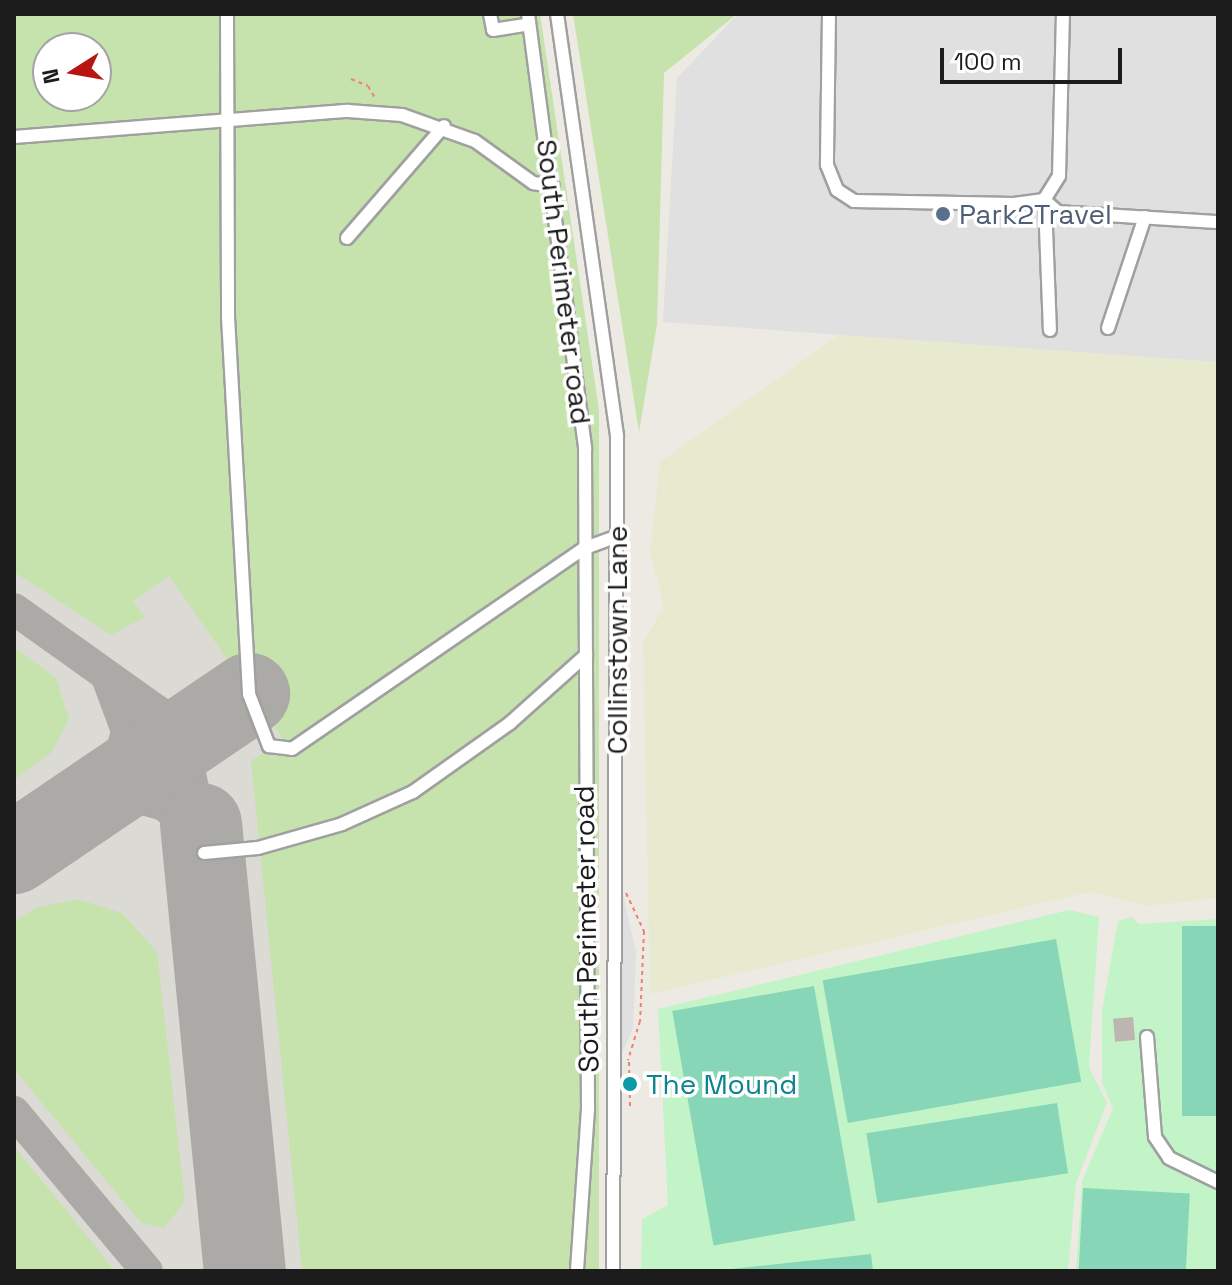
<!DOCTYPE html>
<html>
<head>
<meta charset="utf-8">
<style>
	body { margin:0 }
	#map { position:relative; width:1232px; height:1285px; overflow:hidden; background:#edeae3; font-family:"Space Grotesk",sans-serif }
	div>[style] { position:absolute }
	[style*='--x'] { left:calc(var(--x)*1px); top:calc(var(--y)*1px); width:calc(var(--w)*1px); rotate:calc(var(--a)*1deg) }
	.airport>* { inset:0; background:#dbdad4 }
	.farmland>* { inset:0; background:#e8ead0 }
	.grass>* { inset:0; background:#c7e3ad }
	.park>* { inset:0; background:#c3f4c8 }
	.pitch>* { inset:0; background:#87d6b8; transform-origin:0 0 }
	.parking>* { inset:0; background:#e0e0e0 }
	.taxiway>* { height:32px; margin:-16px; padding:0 16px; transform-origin:16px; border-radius:16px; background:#acaaa6 }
	.runway>* { height:82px; margin:-41px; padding:0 41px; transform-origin:41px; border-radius:41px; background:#acaaa6 }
	.building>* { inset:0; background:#bdb6b0; transform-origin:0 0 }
	.path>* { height:2px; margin-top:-1px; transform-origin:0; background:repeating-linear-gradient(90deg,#ed8274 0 4px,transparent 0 8px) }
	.roads { filter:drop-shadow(2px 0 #a0a0a0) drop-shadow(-2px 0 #a0a0a0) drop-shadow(0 2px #a0a0a0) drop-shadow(0 -2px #a0a0a0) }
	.minor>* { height:12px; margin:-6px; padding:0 6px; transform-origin:6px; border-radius:6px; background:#fff }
	.dots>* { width:22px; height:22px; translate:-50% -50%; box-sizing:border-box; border:4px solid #fff; border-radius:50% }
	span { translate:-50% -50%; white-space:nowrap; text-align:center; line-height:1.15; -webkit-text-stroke:7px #fff; paint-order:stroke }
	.service-label { font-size:28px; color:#4e5e75 }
	.left { translate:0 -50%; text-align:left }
	.street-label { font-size:28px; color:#1c1c1c }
	.culture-label { font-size:28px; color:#0d838f }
	.frame { position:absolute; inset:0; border:16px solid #1c1c1c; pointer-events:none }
	.north { position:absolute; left:32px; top:32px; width:80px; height:80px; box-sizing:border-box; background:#fff; border:2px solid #a4a4a4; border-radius:50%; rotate:259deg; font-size:22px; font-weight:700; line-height:32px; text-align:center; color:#1c1c1c }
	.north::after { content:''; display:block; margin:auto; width:28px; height:36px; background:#b81411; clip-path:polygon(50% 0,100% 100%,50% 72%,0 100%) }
	.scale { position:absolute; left:940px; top:48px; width:182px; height:36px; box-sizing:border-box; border:4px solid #1c1c1c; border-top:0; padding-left:10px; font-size:24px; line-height:28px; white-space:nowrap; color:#1c1c1c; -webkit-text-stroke:6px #fff; paint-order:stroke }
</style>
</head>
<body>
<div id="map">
	<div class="airport">
		<div style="clip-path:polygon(evenodd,14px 14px,540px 14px,599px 411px,599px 1271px,14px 1271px,14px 14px,48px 48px,96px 48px,96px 96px,48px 96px,48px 48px)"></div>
	</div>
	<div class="farmland">
		<div style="clip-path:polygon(840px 334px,1218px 362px,1218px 898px,1147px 906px,1090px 892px,650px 994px,643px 642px,664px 607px,650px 552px,660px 462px)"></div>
	</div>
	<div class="grass">
		<div style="clip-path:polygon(evenodd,14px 14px,540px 14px,599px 411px,599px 1271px,302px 1271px,251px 761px,283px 739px,169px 576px,133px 601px,145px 617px,111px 635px,14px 572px,14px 14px,48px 48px,96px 48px,96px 96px,48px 96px,48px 48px)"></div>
		<div style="clip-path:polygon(573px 14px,737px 14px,664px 73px,657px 324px,639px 432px)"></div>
		<div style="clip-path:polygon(14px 647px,56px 678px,69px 719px,52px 752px,14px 780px)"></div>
		<div style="clip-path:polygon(77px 899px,122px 913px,157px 952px,185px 1202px,164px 1228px,141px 1223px,14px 1069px,14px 922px,35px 908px)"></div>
		<div style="clip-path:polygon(14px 1146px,96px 1247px,114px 1271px,14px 1271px)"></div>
	</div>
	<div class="park">
		<div style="clip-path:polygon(1069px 910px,1099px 917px,1089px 1067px,1107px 1103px,1076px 1183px,1068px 1271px,641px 1271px,642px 1219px,668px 1205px,658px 1009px)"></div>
		<div style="clip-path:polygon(1132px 917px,1139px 924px,1218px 919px,1218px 1271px,1076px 1271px,1082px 1181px,1113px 1108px,1102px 1083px,1102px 1011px,1118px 921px)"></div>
	</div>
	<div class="pitch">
		<div style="left:1182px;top:926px;width:36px;height:190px"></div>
		<div style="left:1056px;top:939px;width:145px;height:237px;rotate:80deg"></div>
		<div style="left:814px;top:986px;width:238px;height:144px;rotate:80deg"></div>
		<div style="left:1057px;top:1103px;width:71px;height:193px;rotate:81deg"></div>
		<div style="left:1083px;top:1188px;width:107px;height:83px;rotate:3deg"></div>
		<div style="clip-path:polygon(871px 1254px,873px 1271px,723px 1271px,722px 1270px)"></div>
	</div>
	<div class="parking">
		<div style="clip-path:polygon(738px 14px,1218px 14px,1218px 362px,663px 322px,677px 78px)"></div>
		<div style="clip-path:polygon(620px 882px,636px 952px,633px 1028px,619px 1060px)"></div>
	</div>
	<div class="taxiway">
		<div style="--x:14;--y:609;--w:176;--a:35.5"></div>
		<div style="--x:157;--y:711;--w:54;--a:57.2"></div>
		<div style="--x:186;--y:756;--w:70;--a:77.6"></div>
		<div style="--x:87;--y:804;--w:43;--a:-12.1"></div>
		<div style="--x:129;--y:795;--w:36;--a:16"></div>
		<div style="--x:164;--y:805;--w:30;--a:40"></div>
		<div style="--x:187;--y:824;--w:37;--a:63"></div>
		<div style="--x:14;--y:853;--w:101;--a:-35.7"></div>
		<div style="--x:96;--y:794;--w:39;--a:-53"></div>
		<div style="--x:119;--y:763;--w:33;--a:-76"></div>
		<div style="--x:127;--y:731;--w:58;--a:-110.3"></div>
		<div style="--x:14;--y:1112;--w:207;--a:50.1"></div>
	</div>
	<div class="runway">
		<div style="--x:201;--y:824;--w:449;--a:84.4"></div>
		<div style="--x:14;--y:853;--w:284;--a:-34.1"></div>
	</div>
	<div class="building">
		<div style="left:1133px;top:1017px;width:23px;height:20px;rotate:85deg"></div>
	</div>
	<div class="path">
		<div style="--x:351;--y:79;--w:18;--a:22"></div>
		<div style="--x:368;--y:86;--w:16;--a:60"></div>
		<div style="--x:626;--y:893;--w:42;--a:64.7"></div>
		<div style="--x:644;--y:931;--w:90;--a:92.5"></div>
		<div style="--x:640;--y:1021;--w:41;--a:107.1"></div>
		<div style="--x:629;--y:1062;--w:44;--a:88.7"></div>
	</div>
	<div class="roads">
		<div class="minor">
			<div style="--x:227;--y:14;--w:303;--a:89.8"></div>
			<div style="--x:228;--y:317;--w:378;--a:86.8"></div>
			<div style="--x:249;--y:694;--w:56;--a:69"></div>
			<div style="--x:269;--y:746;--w:23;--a:7"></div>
			<div style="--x:292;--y:749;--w:355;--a:-34.5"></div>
			<div style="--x:585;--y:548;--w:35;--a:-20"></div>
			<div style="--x:490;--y:14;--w:16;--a:79"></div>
			<div style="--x:493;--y:30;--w:36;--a:-9"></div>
			<div style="--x:528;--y:14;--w:438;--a:82.5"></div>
			<div style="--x:585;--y:448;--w:661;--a:89.74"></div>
			<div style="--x:588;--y:1109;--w:162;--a:93.9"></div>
			<div style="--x:557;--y:14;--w:426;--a:81.9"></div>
			<div style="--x:617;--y:436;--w:835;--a:90.27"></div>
			<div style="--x:829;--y:14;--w:151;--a:90.8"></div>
			<div style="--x:827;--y:165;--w:27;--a:68"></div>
			<div style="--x:837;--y:190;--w:20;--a:33"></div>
			<div style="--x:854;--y:201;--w:160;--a:1.1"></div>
			<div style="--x:1014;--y:204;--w:30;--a:-8"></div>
			<div style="--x:1044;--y:200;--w:28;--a:-58"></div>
			<div style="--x:1059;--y:176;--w:162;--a:-88.6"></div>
			<div style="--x:14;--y:137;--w:335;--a:-4.5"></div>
			<div style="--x:348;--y:111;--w:54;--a:4.2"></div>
			<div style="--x:402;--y:115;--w:77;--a:19.6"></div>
			<div style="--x:475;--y:141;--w:72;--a:35.9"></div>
			<div style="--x:533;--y:183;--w:20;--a:9"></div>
			<div style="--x:1044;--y:200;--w:18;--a:41"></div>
			<div style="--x:1058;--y:212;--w:160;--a:3.6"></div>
			<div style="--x:1045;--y:202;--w:128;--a:87.8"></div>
			<div style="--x:347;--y:238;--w:148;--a:-49.1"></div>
			<div style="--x:1108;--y:328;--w:117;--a:-71.6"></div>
			<div style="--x:204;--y:853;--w:54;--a:-5.3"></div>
			<div style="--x:258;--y:848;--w:87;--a:-15.9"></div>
			<div style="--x:342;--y:824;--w:78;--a:-24.3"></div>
			<div style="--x:413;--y:792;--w:119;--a:-35.4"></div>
			<div style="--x:510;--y:723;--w:102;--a:-41.8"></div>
			<div style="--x:1147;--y:1037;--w:100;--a:85.4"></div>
			<div style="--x:1155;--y:1137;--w:25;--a:56"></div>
			<div style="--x:1169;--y:1158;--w:55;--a:26.1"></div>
		</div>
	</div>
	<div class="dots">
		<div style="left:943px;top:214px;background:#5c6f8a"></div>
		<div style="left:630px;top:1084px;background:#0f9aa8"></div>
	</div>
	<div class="service-label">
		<span class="left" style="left:959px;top:214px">Park2Travel</span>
	</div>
	<div class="street-label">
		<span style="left:564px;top:282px;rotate:83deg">South Perimeter road</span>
		<span style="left:617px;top:640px;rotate:-90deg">Collinstown Lane</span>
		<span style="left:586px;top:929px;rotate:-91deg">South Perimeter road</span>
	</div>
	<div class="culture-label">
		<span class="left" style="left:646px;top:1084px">The Mound</span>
	</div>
	<div class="frame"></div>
	<div class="north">N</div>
	<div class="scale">100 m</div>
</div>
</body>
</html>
